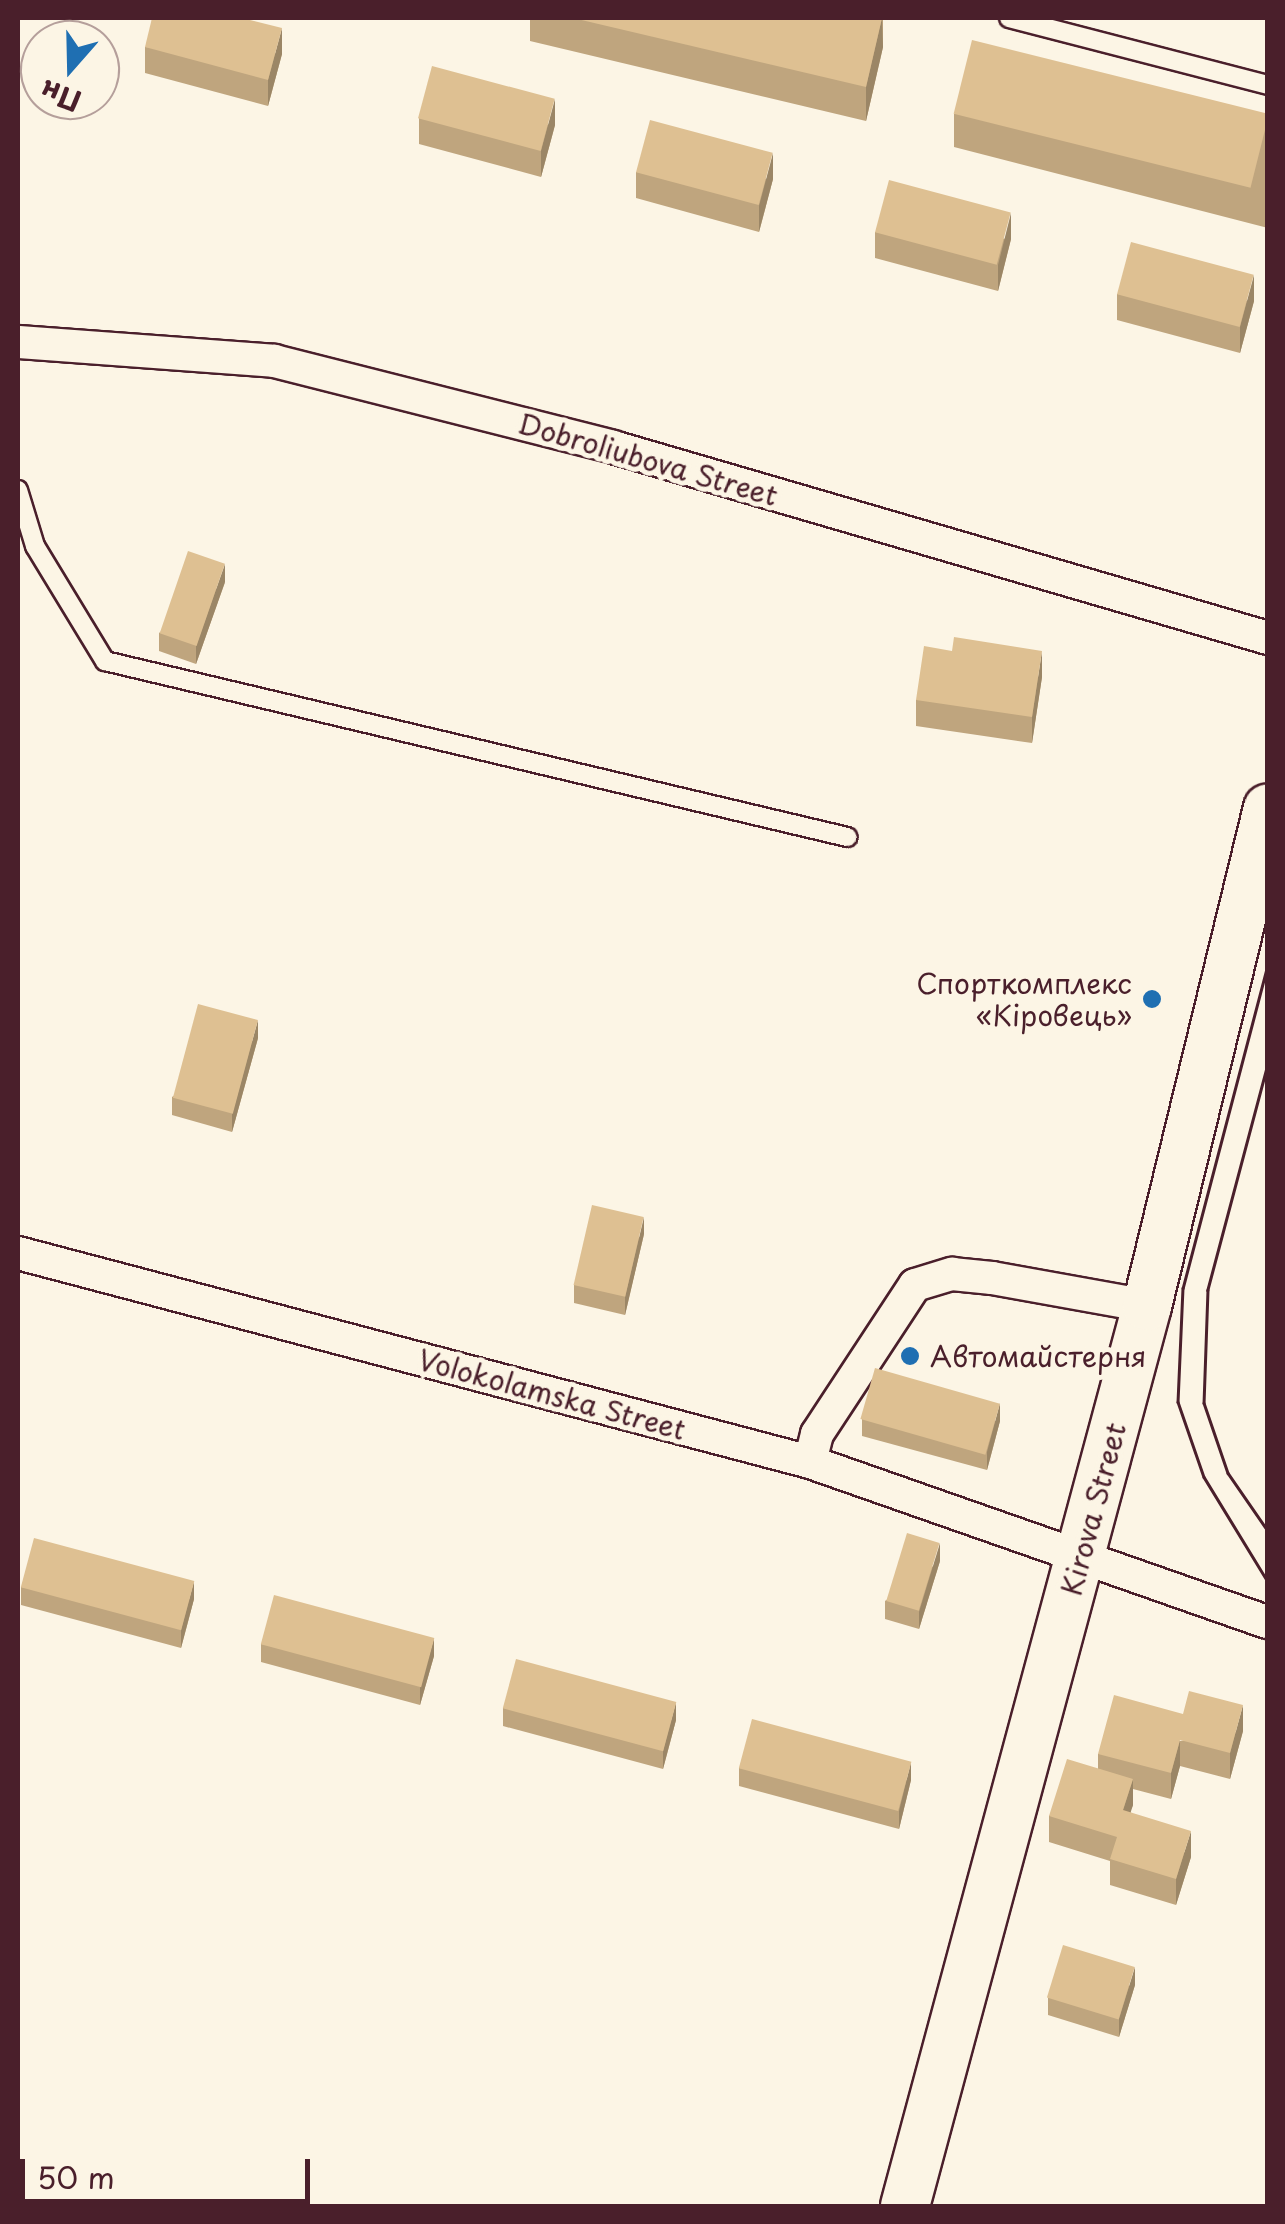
<!DOCTYPE html>
<html>
<head>
<meta charset="utf-8">
<style>
	body { margin:0 }
	#map { position:relative; width:1285px; height:2224px; overflow:hidden; background:#fcf5e5; font-family:"Playpen Sans",sans-serif }
	div>[style] { position:absolute }
	[style*='--x'] { left:calc(var(--x)*1px); top:calc(var(--y)*1px); width:calc(var(--w)*1px); rotate:calc(var(--a)*1deg) }
	.roads { filter:drop-shadow(2px 0 #4a1f2b) drop-shadow(-2px 0 #4a1f2b) drop-shadow(0 2px #4a1f2b) drop-shadow(0 -2px #4a1f2b) }
	.lane>* { height:18px; margin:-9px; padding:0 9px; transform-origin:9px; border-radius:9px; background:#fcf5e5 }
	.street>* { height:32px; margin:-16px; padding:0 16px; transform-origin:16px; border-radius:16px; background:#fcf5e5 }
	.secondary>* { height:48px; margin:-24px; padding:0 24px; transform-origin:24px; border-radius:24px; background:#fcf5e5 }
	.tram>* { height:2.5px; margin:-1.25px; padding:0 1.25px; transform-origin:1.25px; border-radius:1.25px; background:#4a1f2b }
	.wall>* { inset:0; background:#bfa57e }
	.shaded-wall>* { inset:0; background:#9b8666 }
	.building>* { inset:0; background:#dec092; transform-origin:0 0 }
	.dots>* { width:28px; height:28px; translate:-50% -50%; box-sizing:border-box; border:5px solid #fcf5e5; border-radius:50% }
	span { translate:-50% -50%; white-space:nowrap; text-align:center; line-height:1.15; -webkit-text-stroke:10px #fcf5e5; paint-order:stroke }
	.street-label { font-size:28px; color:#4a1f2b }
	.poi-label { font-size:28px; color:#4a1f2b }
	.right { translate:-100% -50%; text-align:right }
	.left { translate:0 -50%; text-align:left }
	.frame { position:absolute; inset:0; border:20px solid #4a1f2b; pointer-events:none }
	.north { position:absolute; left:20px; top:20px; width:100px; height:100px; box-sizing:border-box; background:#fcf5e5; border:2px solid #b59f9b; border-radius:50%; rotate:200deg; font-size:28px; font-weight:700; line-height:40px; text-align:center; color:#4a1f2b }
	.north::after { content:''; display:block; margin:auto; width:35px; height:45px; background:#1f6fb2; clip-path:polygon(50% 0,100% 100%,50% 72%,0 100%) }
	.scale { position:absolute; left:20px; top:2159px; width:290px; height:45px; box-sizing:border-box; border:5px solid #4a1f2b; border-top:0; padding-left:12px; font-size:30px; line-height:35px; white-space:nowrap; color:#4a1f2b; -webkit-text-stroke:8px #fcf5e5; paint-order:stroke }
</style>
</head>
<body>
<div id="map">
	<div class="roads">
		<div class="lane">
			<div style="--x:1009;--y:18;--w:268;--a:14.5"></div>
			<div style="--x:18;--y:490;--w:59;--a:73.1"></div>
			<div style="--x:35;--y:546;--w:135;--a:58.7"></div>
			<div style="--x:105;--y:661;--w:763;--a:13.34"></div>
		</div>
		<div class="street">
			<div style="--x:18;--y:342;--w:257;--a:4.2"></div>
			<div style="--x:274;--y:361;--w:350;--a:14.2"></div>
			<div style="--x:613;--y:447;--w:682;--a:16.26"></div>
			<div style="--x:18;--y:1253;--w:819;--a:14.78"></div>
			<div style="--x:810;--y:1462;--w:485;--a:19.3"></div>
			<div style="--x:810;--y:1462;--w:29;--a:-76"></div>
			<div style="--x:817;--y:1434;--w:178;--a:-56.7"></div>
			<div style="--x:915;--y:1285;--w:39;--a:-17"></div>
			<div style="--x:952;--y:1274;--w:40;--a:5.7"></div>
			<div style="--x:992;--y:1278;--w:158;--a:10.2"></div>
		</div>
		<div class="secondary">
			<div style="--x:905;--y:2206;--w:932;--a:-74.95"></div>
			<div style="--x:1147;--y:1306;--w:512;--a:-76.34"></div>
		</div>
	</div>
	<div class="tram">
		<div style="--x:1268;--y:965;--w:334;--a:104.7"></div>
		<div style="--x:1183;--y:1288;--w:114;--a:92.5"></div>
		<div style="--x:1178;--y:1402;--w:79;--a:70.9"></div>
		<div style="--x:1204;--y:1477;--w:123;--a:58.6"></div>
		<div style="--x:1268;--y:1064;--w:234;--a:104.9"></div>
		<div style="--x:1208;--y:1290;--w:113;--a:92"></div>
		<div style="--x:1204;--y:1403;--w:74;--a:71.1"></div>
		<div style="--x:1228;--y:1473;--w:70;--a:55.4"></div>
	</div>
	<div class="wall">
		<div style="clip-path:polygon(530px 18px,883px 18px,883px 47px,866px 121px,530px 41px)"></div>
		<div style="clip-path:polygon(145px 47px,282px 54px,268px 106px,145px 73px)"></div>
		<div style="clip-path:polygon(954px 114px,1268px 116px,1268px 228px,954px 147px)"></div>
		<div style="clip-path:polygon(419px 118px,555px 125px,541px 177px,419px 144px)"></div>
		<div style="clip-path:polygon(636px 172px,773px 179px,759px 232px,636px 198px)"></div>
		<div style="clip-path:polygon(875px 232px,1011px 239px,998px 291px,875px 258px)"></div>
		<div style="clip-path:polygon(1117px 294px,1254px 301px,1240px 353px,1117px 320px)"></div>
		<div style="clip-path:polygon(225px 582px,196px 664px,159px 651px,159px 633px)"></div>
		<div style="clip-path:polygon(1042px 677px,1032px 743px,916px 726px,916px 700px)"></div>
		<div style="clip-path:polygon(258px 1038px,232px 1132px,172px 1115px,172px 1097px)"></div>
		<div style="clip-path:polygon(644px 1234px,625px 1315px,574px 1303px,574px 1285px)"></div>
		<div style="clip-path:polygon(862px 1419px,1000px 1421px,987px 1470px,862px 1436px)"></div>
		<div style="clip-path:polygon(940px 1561px,919px 1629px,885px 1619px,885px 1601px)"></div>
		<div style="clip-path:polygon(21px 1587px,194px 1599px,181px 1648px,21px 1605px)"></div>
		<div style="clip-path:polygon(261px 1644px,434px 1656px,420px 1705px,261px 1662px)"></div>
		<div style="clip-path:polygon(503px 1708px,676px 1720px,663px 1769px,503px 1726px)"></div>
		<div style="clip-path:polygon(1243px 1731px,1230px 1779px,1180px 1766px,1171px 1799px,1133px 1789px,1133px 1805px,1130px 1812px,1191px 1857px,1176px 1905px,1110px 1885px,1110px 1861px,1049px 1842px,1049px 1816px,1098px 1769px,1098px 1754px)"></div>
		<div style="clip-path:polygon(739px 1768px,911px 1780px,899px 1829px,739px 1786px)"></div>
		<div style="clip-path:polygon(1135px 1985px,1119px 2037px,1048px 2015px,1048px 1998px)"></div>
	</div>
	<div class="shaded-wall">
		<div style="clip-path:polygon(882px 18px,883px 47px,866px 121px,866px 87px)"></div>
		<div style="clip-path:polygon(282px 28px,282px 54px,268px 106px,268px 80px)"></div>
		<div style="clip-path:polygon(555px 99px,555px 125px,541px 177px,541px 151px)"></div>
		<div style="clip-path:polygon(773px 153px,773px 179px,759px 232px,759px 206px)"></div>
		<div style="clip-path:polygon(1011px 213px,1011px 239px,998px 291px,998px 265px)"></div>
		<div style="clip-path:polygon(1254px 275px,1254px 301px,1240px 353px,1240px 327px)"></div>
		<div style="clip-path:polygon(225px 564px,225px 582px,196px 664px,196px 646px)"></div>
		<div style="clip-path:polygon(1042px 651px,1042px 677px,1032px 743px,1032px 717px)"></div>
		<div style="clip-path:polygon(258px 1020px,258px 1038px,232px 1132px,232px 1114px)"></div>
		<div style="clip-path:polygon(644px 1217px,644px 1234px,625px 1315px,625px 1297px)"></div>
		<div style="clip-path:polygon(1000px 1403px,1000px 1421px,987px 1470px,987px 1452px)"></div>
		<div style="clip-path:polygon(940px 1543px,940px 1561px,919px 1629px,919px 1612px)"></div>
		<div style="clip-path:polygon(194px 1581px,194px 1599px,181px 1648px,181px 1630px)"></div>
		<div style="clip-path:polygon(434px 1638px,434px 1656px,420px 1705px,420px 1687px)"></div>
		<div style="clip-path:polygon(676px 1702px,676px 1720px,663px 1769px,663px 1751px)"></div>
		<div style="clip-path:polygon(1243px 1705px,1243px 1731px,1230px 1779px,1230px 1753px)"></div>
		<div style="clip-path:polygon(1180px 1740px,1180px 1766px,1171px 1799px,1171px 1773px)"></div>
		<div style="clip-path:polygon(911px 1762px,911px 1780px,899px 1829px,899px 1811px)"></div>
		<div style="clip-path:polygon(1133px 1779px,1133px 1805px,1123px 1836px,1123px 1810px)"></div>
		<div style="clip-path:polygon(1191px 1831px,1191px 1857px,1176px 1905px,1176px 1879px)"></div>
		<div style="clip-path:polygon(1135px 1967px,1135px 1985px,1119px 2037px,1119px 2019px)"></div>
	</div>
	<div class="building">
		<div style="clip-path:polygon(152px 18px,242px 18px,282px 28px,268px 80px,145px 47px)"></div>
		<div style="clip-path:polygon(573px 18px,882px 18px,866px 87px)"></div>
		<div style="left:972px;top:40px;width:306px;height:76px;rotate:14deg"></div>
		<div style="left:432px;top:66px;width:127px;height:54px;rotate:15deg"></div>
		<div style="left:650px;top:120px;width:127px;height:54px;rotate:15deg"></div>
		<div style="left:889px;top:180px;width:126px;height:54px;rotate:15deg"></div>
		<div style="left:1131px;top:242px;width:127px;height:54px;rotate:15deg"></div>
		<div style="left:188px;top:551px;width:39px;height:87px;rotate:19deg"></div>
		<div style="clip-path:polygon(954px 637px,1042px 651px,1032px 717px,916px 700px,924px 646px,952px 651px)"></div>
		<div style="left:198px;top:1004px;width:62px;height:97px;rotate:15deg"></div>
		<div style="left:592px;top:1205px;width:53px;height:82px;rotate:13deg"></div>
		<div style="left:875px;top:1368px;width:130px;height:53px;rotate:16deg"></div>
		<div style="left:907px;top:1533px;width:34px;height:71px;rotate:17deg"></div>
		<div style="left:34px;top:1538px;width:166px;height:51px;rotate:15deg"></div>
		<div style="left:274px;top:1595px;width:166px;height:51px;rotate:15deg"></div>
		<div style="left:516px;top:1659px;width:166px;height:51px;rotate:15deg"></div>
		<div style="clip-path:polygon(1189px 1691px,1243px 1705px,1230px 1753px,1180px 1740px,1171px 1773px,1098px 1754px,1114px 1695px,1183px 1714px)"></div>
		<div style="left:752px;top:1719px;width:165px;height:51px;rotate:15deg"></div>
		<div style="clip-path:polygon(1067px 1759px,1133px 1779px,1123px 1810px,1191px 1831px,1176px 1879px,1110px 1859px,1117px 1837px,1049px 1816px)"></div>
		<div style="left:1063px;top:1945px;width:75px;height:55px;rotate:17deg"></div>
	</div>
	<div class="dots">
		<div style="left:1152px;top:999px;background:#1f6fb2"></div>
		<div style="left:910px;top:1356px;background:#1f6fb2"></div>
	</div>
	<div class="street-label">
		<span style="left:648px;top:459px;rotate:16deg">Dobroliubova Street</span>
		<span style="left:552px;top:1394px;rotate:15deg">Volokolamska Street</span>
		<span style="left:1093px;top:1509px;rotate:-75deg">Kirova Street</span>
	</div>
	<div class="poi-label">
		<span class="right" style="left:1132px;top:999px">Спорткомплекс<br>«Кіровець»</span>
		<span class="left" style="left:930px;top:1356px">Автомайстерня</span>
	</div>
	<div class="frame"></div>
	<div class="north">Пн</div>
	<div class="scale">50 m</div>
</div>
</body>
</html>
